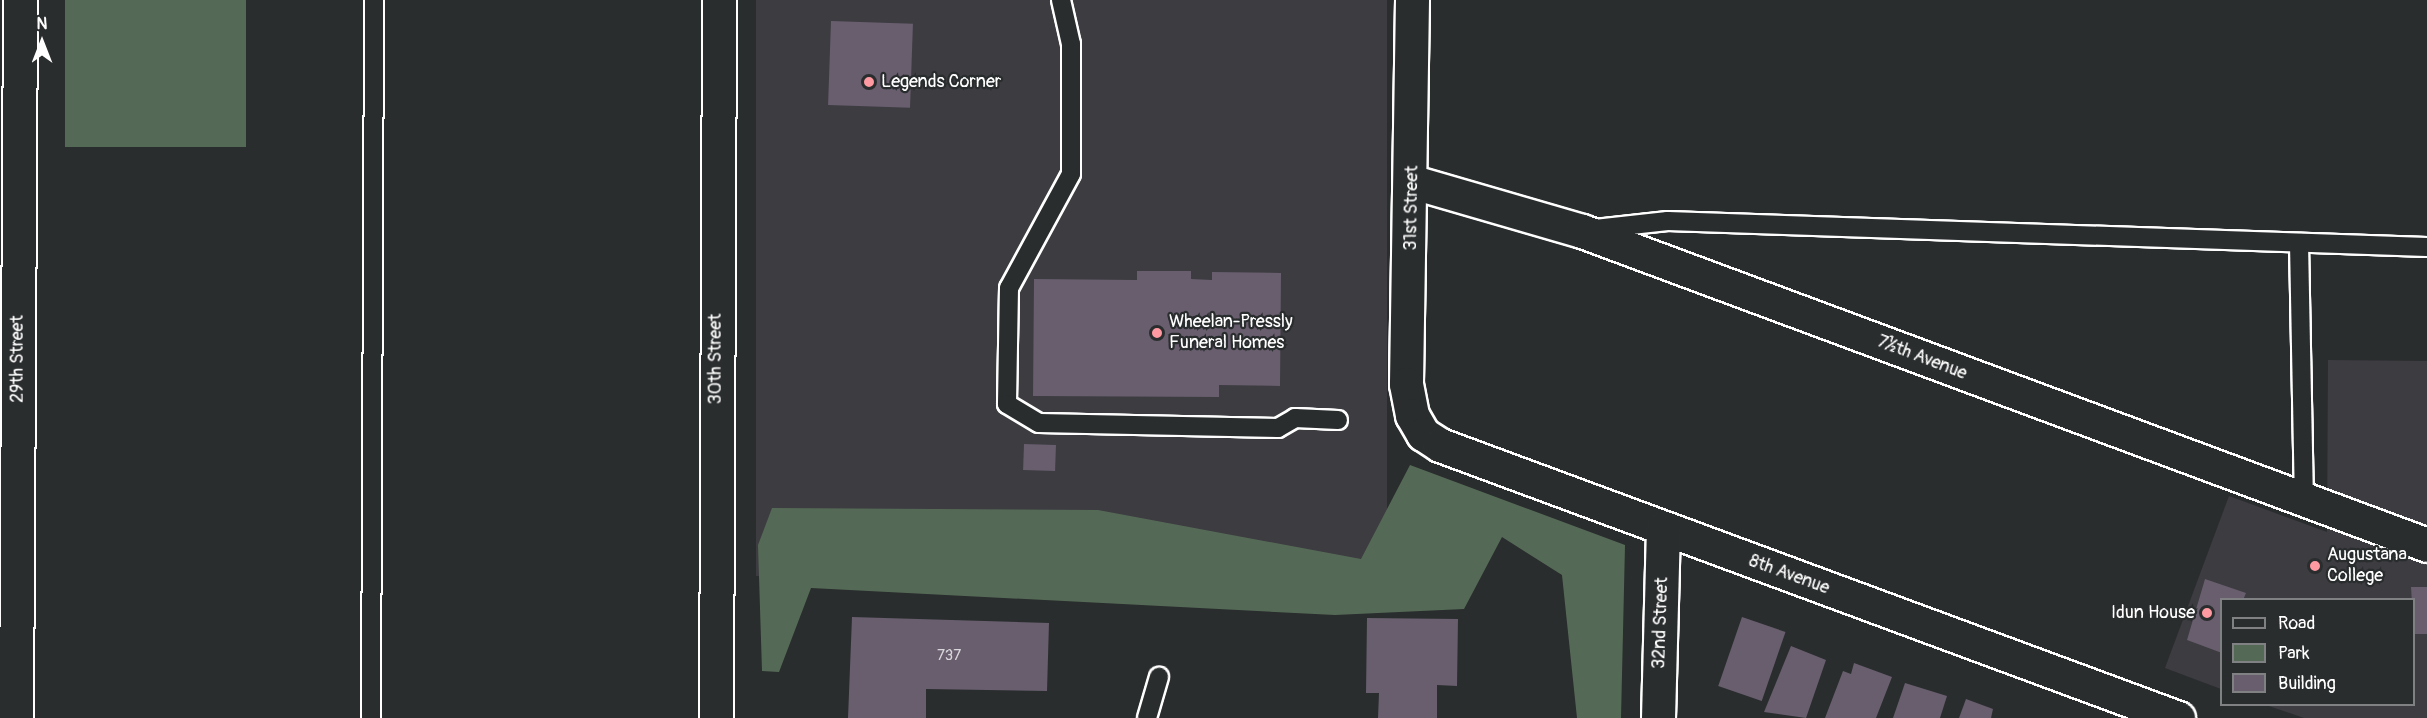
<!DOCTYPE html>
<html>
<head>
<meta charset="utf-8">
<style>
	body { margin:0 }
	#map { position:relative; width:2427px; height:718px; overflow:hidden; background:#2a2d2e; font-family:Pangolin,sans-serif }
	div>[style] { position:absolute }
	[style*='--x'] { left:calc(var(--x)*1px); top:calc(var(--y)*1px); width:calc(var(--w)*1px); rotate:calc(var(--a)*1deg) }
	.built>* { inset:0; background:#3d3c41; transform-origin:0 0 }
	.green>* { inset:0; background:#556a56; transform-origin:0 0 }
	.building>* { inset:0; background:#685e6e; transform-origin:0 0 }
	.roads { filter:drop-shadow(2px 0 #fff) drop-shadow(-2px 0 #fff) drop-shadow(0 2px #fff) drop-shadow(0 -2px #fff) }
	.service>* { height:18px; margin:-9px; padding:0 9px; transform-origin:9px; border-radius:9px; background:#2a2d2e }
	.minor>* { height:33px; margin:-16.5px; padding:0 16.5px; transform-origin:16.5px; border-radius:16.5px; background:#2a2d2e }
	.tertiary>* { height:33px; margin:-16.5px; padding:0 16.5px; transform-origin:16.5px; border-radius:16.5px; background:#2a2d2e }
	.dots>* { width:16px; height:16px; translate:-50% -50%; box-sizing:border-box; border:3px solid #2a2d2e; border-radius:50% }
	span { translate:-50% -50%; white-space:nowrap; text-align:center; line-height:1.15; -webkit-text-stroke:4.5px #2a2d2e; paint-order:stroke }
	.number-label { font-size:15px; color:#d9d7db }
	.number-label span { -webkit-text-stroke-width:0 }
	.poi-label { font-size:18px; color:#fff }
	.left { translate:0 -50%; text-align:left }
	.right { translate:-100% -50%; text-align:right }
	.street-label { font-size:18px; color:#fff }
	.legend { position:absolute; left:2220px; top:598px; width:195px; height:108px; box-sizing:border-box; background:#2a2d2e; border:2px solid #7f8182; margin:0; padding:8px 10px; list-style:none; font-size:18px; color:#fff }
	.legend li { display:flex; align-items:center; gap:12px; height:30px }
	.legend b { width:30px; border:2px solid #7f8182 }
	.north { position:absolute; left:12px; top:12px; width:60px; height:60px; -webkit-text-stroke:4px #2a2d2e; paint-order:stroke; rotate:0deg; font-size:16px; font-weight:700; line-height:24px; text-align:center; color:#fff }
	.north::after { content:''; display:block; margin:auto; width:21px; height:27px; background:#fff; clip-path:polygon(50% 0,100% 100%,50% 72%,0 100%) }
</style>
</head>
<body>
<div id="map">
	<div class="built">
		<div style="left:756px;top:0;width:631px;height:576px"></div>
		<div style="clip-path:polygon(2328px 360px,2427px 361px,2427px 718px,2304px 718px,2266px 705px,2414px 704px,2414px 600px,2222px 600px,2221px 689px,2165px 668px,2229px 496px,2327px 532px)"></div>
	</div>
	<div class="green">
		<div style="left:65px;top:0;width:181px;height:147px"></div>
		<div style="clip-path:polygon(1410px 465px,1625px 545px,1621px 718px,1577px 718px,1562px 575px,1502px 537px,1464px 609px,1335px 615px,811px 588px,779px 672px,762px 671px,758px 545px,772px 508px,1098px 510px,1361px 559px)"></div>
	</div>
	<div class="building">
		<div style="left:831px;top:21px;width:82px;height:84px;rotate:2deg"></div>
		<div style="clip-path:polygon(1137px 271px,1191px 271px,1191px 279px,1212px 280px,1212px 272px,1281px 273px,1280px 386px,1219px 385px,1219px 397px,1033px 396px,1034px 279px,1137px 280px)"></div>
		<div style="left:1024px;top:444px;width:32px;height:26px;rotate:2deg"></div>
		<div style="clip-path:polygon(2205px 579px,2246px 593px,2243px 600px,2222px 600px,2222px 653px,2187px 640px)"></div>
		<div style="clip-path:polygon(2411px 587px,2427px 587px,2427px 634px,2414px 634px)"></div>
		<div style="clip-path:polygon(852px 617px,1049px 623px,1047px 691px,926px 689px,926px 718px,848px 718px)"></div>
		<div style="left:1742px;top:617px;width:46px;height:73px;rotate:19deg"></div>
		<div style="clip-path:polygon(1367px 618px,1458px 619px,1457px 686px,1437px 685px,1437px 718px,1378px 718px,1379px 693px,1366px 693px)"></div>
		<div style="clip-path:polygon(1791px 646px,1826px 660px,1806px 718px,1764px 712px)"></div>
		<div style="clip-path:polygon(1854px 663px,1892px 677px,1876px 718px,1825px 718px,1843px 671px,1851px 674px)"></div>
		<div style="clip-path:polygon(1905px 683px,1947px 696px,1940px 718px,1893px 718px)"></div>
		<div style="clip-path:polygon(1966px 699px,1993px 709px,1991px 718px,1959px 718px)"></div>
	</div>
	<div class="roads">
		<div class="service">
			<div style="--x:1061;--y:0;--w:45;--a:77.2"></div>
			<div style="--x:1071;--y:44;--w:130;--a:90"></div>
			<div style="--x:1071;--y:174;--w:130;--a:118.5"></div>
			<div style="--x:1009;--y:288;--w:116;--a:91"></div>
			<div style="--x:1007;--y:404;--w:37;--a:31"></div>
			<div style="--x:1039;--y:423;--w:239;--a:1.2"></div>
			<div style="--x:1278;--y:428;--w:20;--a:-30"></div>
			<div style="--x:1295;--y:418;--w:43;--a:2.7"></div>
			<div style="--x:1595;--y:229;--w:73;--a:-6.3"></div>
			<div style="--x:1668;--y:221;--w:759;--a:1.96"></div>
			<div style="--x:2299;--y:243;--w:259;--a:88.9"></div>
			<div style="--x:371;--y:718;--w:718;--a:-89.76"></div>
			<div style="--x:1147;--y:718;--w:43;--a:-73.7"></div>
		</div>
		<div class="minor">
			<div style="--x:1412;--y:0;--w:384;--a:90.9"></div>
			<div style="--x:1406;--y:384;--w:32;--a:79"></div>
			<div style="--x:1412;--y:415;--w:22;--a:60"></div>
			<div style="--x:1423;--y:434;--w:20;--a:33"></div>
			<div style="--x:1440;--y:445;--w:787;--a:20.3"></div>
			<div style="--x:1413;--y:182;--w:176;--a:16.2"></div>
			<div style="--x:1582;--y:231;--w:901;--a:20.38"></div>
			<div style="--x:16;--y:718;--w:718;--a:-89.68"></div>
			<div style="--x:1658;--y:718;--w:190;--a:-88.5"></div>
		</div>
		<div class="tertiary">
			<div style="--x:716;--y:718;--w:718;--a:-89.76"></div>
		</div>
	</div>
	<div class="dots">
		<div style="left:869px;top:82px;background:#ff9aa2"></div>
		<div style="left:1157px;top:333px;background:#ff9aa2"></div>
		<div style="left:2315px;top:566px;background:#ff9aa2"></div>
		<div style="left:2207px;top:613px;background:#ff9aa2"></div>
	</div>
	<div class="number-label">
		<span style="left:949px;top:656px">737</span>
	</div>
	<div class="poi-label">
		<span class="left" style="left:881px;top:82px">Legends Corner</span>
		<span class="left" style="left:1169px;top:333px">Wheelan-Pressly<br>Funeral Homes</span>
		<span class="left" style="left:2327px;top:566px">Augustana<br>College</span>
		<span class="right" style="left:2195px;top:613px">Idun House</span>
	</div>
	<div class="street-label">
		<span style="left:1412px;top:208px;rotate:-89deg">31st Street</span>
		<span style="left:1922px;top:358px;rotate:21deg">7½th Avenue</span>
		<span style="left:18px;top:359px;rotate:-90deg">29th Street</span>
		<span style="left:716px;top:359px;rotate:-90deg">30th Street</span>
		<span style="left:1789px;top:575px;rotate:20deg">8th Avenue</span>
		<span style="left:1661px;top:623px;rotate:-88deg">32nd Street</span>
	</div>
	<ul class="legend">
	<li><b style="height:8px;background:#2a2d2e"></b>Road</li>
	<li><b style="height:16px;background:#556a56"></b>Park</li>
	<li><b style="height:16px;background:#685e6e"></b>Building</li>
	</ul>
	<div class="north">N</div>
</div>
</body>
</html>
